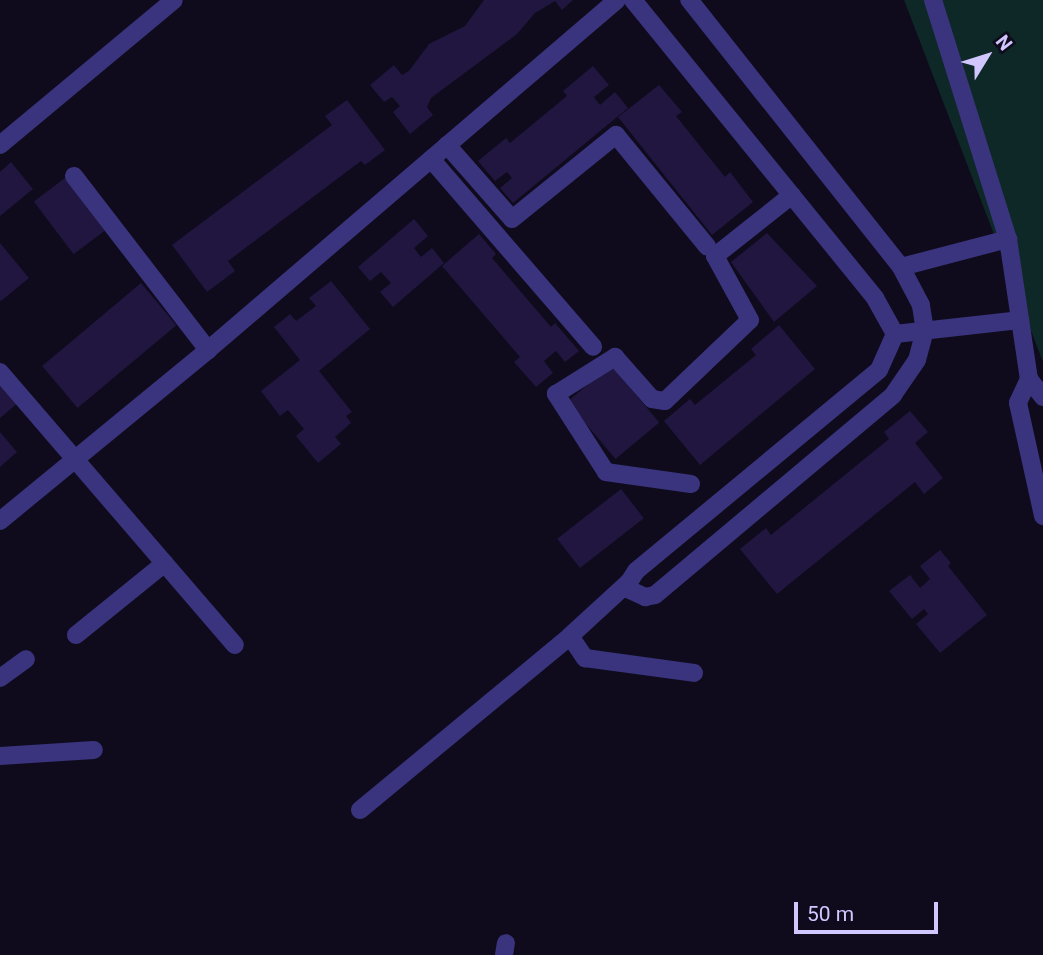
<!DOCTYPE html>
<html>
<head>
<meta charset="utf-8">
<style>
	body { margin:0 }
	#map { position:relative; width:1043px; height:955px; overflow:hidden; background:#0f0b1d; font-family:Roboto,sans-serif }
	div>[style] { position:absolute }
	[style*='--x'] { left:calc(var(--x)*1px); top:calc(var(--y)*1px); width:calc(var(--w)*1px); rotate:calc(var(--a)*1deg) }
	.green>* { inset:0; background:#0e2727 }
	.building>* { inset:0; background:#20163f; transform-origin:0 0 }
	.minor>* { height:18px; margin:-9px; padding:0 9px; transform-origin:9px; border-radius:9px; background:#3a347e }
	span { translate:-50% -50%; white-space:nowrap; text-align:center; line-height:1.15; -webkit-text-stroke:5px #0f0b1d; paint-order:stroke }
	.north { position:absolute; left:952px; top:21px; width:70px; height:70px; -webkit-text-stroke:5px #0f0b1d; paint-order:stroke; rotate:52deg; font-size:19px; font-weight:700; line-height:28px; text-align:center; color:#d0c7ff }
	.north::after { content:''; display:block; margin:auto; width:24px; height:32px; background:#d0c7ff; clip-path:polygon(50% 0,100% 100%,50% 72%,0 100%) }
	.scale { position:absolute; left:794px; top:902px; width:144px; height:32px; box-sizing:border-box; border:4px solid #d0c7ff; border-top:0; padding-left:9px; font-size:21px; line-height:24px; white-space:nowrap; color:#d0c7ff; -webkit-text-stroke:5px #0f0b1d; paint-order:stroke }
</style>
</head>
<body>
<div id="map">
	<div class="green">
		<div style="clip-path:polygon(904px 0,1043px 0,1043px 362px)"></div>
	</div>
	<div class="building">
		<div style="clip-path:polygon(484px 0,573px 0,562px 10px,555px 1px,535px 13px,517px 34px,431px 98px,427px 107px,433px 115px,410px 134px,393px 112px,400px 106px,392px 97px,384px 102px,370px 85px,394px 65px,402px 75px,409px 71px,429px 44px,465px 26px)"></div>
		<div style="clip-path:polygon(593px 66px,609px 85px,594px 97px,600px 105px,615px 92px,628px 108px,513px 203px,500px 188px,512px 178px,507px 172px,495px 181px,478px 161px,506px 138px,510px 143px,567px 96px,563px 91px)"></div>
		<div style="clip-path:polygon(659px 85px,682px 112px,676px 116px,725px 177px,730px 172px,753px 202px,712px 235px,618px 117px)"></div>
		<div style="clip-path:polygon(347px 100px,385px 150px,365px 165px,361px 161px,228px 261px,235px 271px,207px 292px,172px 245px,332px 125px,325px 116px)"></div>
		<div style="clip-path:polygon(11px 162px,33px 189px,0 216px,0 172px)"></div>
		<div style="left:65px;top:178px;width:66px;height:39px;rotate:53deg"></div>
		<div style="clip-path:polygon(414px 219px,428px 236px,414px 248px,421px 257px,432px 248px,444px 263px,393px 307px,380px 292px,391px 283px,381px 272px,370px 281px,358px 267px)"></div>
		<div style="clip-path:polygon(767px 233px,817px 286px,774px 322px,731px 262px)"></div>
		<div style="clip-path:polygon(479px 234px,496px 254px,492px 258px,551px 327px,555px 323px,579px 351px,565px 362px,556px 351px,544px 361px,553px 373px,536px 387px,514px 362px,520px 357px,442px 266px)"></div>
		<div style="clip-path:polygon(0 243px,29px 278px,1px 301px,0 300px)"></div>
		<div style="clip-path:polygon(331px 281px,370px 329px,319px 371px,352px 412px,346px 416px,351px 423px,335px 437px,341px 444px,318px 463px,296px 436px,304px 429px,288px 410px,280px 416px,261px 391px,300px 360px,274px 327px,290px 314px,296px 321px,316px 306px,309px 298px)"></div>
		<div style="left:141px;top:283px;width:55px;height:129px;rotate:50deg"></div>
		<div style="clip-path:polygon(779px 325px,815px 369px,700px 465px,664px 421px,690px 399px,695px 405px,756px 355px,751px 349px)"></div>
		<div style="left:611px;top:365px;width:75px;height:57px;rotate:50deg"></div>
		<div style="clip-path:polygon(0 386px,7px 387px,19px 402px,0 418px)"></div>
		<div style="clip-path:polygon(910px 411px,928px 432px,915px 443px,943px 478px,924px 494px,915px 482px,777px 594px,740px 549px,766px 528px,771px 535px,889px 439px,884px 432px)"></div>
		<div style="clip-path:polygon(0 432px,17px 452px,0 467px)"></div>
		<div style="left:621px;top:489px;width:37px;height:81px;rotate:52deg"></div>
		<div style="clip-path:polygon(940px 550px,951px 563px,948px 566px,987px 615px,940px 653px,916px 624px,928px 614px,924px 609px,912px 619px,889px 591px,910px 575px,920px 588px,930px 579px,920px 566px)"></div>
	</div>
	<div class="minor">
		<div style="--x:633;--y:0;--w:384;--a:50.9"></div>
		<div style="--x:875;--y:298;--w:41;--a:60.9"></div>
		<div style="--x:895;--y:334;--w:39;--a:114"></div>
		<div style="--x:879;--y:370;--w:315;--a:140.4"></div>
		<div style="--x:636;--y:571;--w:13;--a:122"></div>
		<div style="--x:629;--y:582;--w:8;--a:83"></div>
		<div style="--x:630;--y:590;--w:17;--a:25"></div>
		<div style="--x:645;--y:597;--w:10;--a:-11"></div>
		<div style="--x:655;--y:595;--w:311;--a:-40"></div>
		<div style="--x:893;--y:395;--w:42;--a:-55.6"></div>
		<div style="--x:917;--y:360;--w:30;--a:-75"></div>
		<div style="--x:925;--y:331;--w:26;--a:-99"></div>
		<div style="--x:921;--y:305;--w:43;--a:-117.8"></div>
		<div style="--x:901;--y:267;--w:341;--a:-128.4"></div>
		<div style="--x:933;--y:0;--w:250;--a:72.6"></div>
		<div style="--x:1008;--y:239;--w:142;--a:81.5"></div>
		<div style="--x:1029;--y:379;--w:23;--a:52"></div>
		<div style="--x:0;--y:145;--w:226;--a:-39.8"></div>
		<div style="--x:447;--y:145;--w:98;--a:48.7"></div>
		<div style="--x:512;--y:219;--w:134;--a:-38.9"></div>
		<div style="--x:616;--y:135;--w:144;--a:50.7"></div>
		<div style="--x:431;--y:159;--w:248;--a:49.2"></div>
		<div style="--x:74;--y:176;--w:220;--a:52.4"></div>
		<div style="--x:901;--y:267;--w:111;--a:-14.7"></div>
		<div style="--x:895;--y:334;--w:126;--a:-6.4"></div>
		<div style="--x:0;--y:372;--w:360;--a:49.3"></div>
		<div style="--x:1029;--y:379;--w:26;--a:115"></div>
		<div style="--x:1018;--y:403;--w:116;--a:77.5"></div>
		<div style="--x:691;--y:484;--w:86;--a:-172"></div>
		<div style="--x:606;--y:472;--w:93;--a:-122.7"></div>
		<div style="--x:556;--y:394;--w:70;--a:-32.1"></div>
		<div style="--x:615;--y:357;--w:56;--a:48.6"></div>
		<div style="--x:652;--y:399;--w:13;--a:9"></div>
		<div style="--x:665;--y:401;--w:117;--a:-43.6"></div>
		<div style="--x:750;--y:320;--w:73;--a:-118.7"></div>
		<div style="--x:715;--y:256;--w:98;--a:-38.4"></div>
		<div style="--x:0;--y:521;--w:269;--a:-39.4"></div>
		<div style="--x:208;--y:350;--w:538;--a:-40.56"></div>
		<div style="--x:76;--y:635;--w:114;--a:-39"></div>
		<div style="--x:570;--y:636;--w:80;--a:-42.5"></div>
		<div style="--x:0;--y:678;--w:32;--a:-36"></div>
		<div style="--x:0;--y:756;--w:94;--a:-3.7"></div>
		<div style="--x:360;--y:810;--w:273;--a:-39.6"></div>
		<div style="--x:570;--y:636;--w:27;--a:56"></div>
		<div style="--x:585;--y:658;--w:110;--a:7.8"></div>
		<div style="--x:504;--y:955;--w:12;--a:-81"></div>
	</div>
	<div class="north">N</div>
	<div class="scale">50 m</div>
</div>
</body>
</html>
